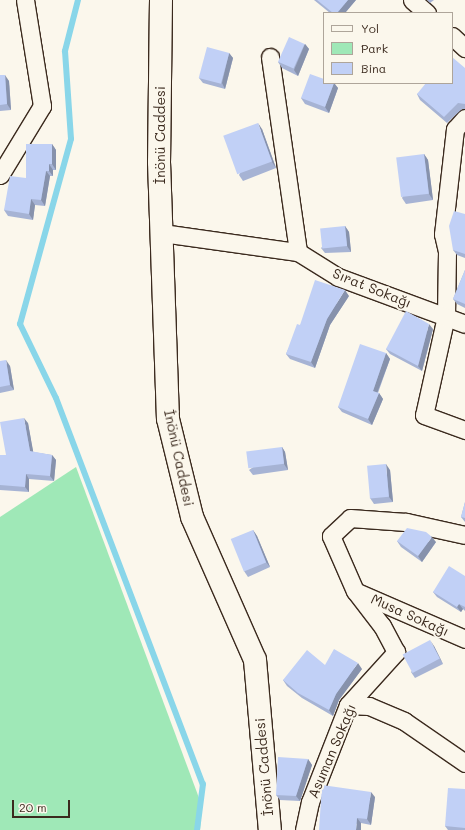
<!DOCTYPE html>
<html>
<head>
<meta charset="utf-8">
<style>
	body { margin:0 }
	#map { position:relative; width:465px; height:830px; overflow:hidden; background:#fbf7ec; font-family:Mali,sans-serif }
	div>[style] { position:absolute }
	[style*='--x'] { left:calc(var(--x)*1px); top:calc(var(--y)*1px); width:calc(var(--w)*1px); rotate:calc(var(--a)*1deg) }
	.green>* { inset:0; background:#9fe8b7 }
	.stream>* { height:6px; margin:-3px; padding:0 3px; transform-origin:3px; border-radius:3px; background:#89d6e9 }
	.roads { filter:drop-shadow(1px 0 #3b2a1e) drop-shadow(-1px 0 #3b2a1e) drop-shadow(0 1px #3b2a1e) drop-shadow(0 -1px #3b2a1e) }
	.street>* { height:17px; margin:-8.5px; padding:0 8.5px; transform-origin:8.5px; border-radius:8.5px; background:#fbf7ec }
	.secondary>* { height:22px; margin:-11px; padding:0 11px; transform-origin:11px; border-radius:11px; background:#fbf7ec }
	.wall>* { inset:0; background:#a6b3d4 }
	.shaded-wall>* { inset:0; background:#8792ac }
	.building>* { inset:0; background:#c1d0f6; transform-origin:0 0 }
	span { translate:-50% -50%; white-space:nowrap; text-align:center; line-height:1.15; -webkit-text-stroke:4px #fbf7ec; paint-order:stroke }
	.street-label { font-size:14px; color:#3b2a1e }
	.legend { position:absolute; left:323px; top:12px; width:130px; height:72px; box-sizing:border-box; background:#fbf7ec; border:1px solid #aea59a; margin:0; padding:5px 7px; list-style:none; font-size:12px; color:#3b2a1e }
	.legend li { display:flex; align-items:center; gap:8px; height:20px }
	.legend b { width:20px; border:1px solid #aea59a }
	.scale { position:absolute; left:12px; top:800px; width:58px; height:18px; box-sizing:border-box; border:2px solid #3b2a1e; border-top:0; padding-left:5px; font-size:12px; line-height:14px; white-space:nowrap; color:#3b2a1e; -webkit-text-stroke:3px #fbf7ec; paint-order:stroke }
</style>
</head>
<body>
<div id="map">
	<div class="green">
		<div style="clip-path:polygon(76px 467px,202px 806px,200px 830px,0 830px,0 517px)"></div>
	</div>
	<div class="stream">
		<div style="--x:78;--y:0;--w:53;--a:104.3"></div>
		<div style="--x:65;--y:51;--w:88;--a:86.1"></div>
		<div style="--x:71;--y:139;--w:192;--a:105.4"></div>
		<div style="--x:20;--y:324;--w:82;--a:64.1"></div>
		<div style="--x:56;--y:398;--w:413;--a:69.2"></div>
		<div style="--x:203;--y:784;--w:46;--a:97.4"></div>
	</div>
	<div class="roads">
		<div class="street">
			<div style="--x:412;--y:0;--w:20;--a:41"></div>
			<div style="--x:452;--y:36;--w:18;--a:43"></div>
			<div style="--x:270;--y:57;--w:197;--a:81.8"></div>
			<div style="--x:465;--y:118;--w:15;--a:132"></div>
			<div style="--x:455;--y:129;--w:106;--a:96.5"></div>
			<div style="--x:443;--y:234;--w:18;--a:77"></div>
			<div style="--x:447;--y:252;--w:64;--a:90.9"></div>
			<div style="--x:446;--y:316;--w:101;--a:102.5"></div>
			<div style="--x:424;--y:415;--w:44;--a:20.1"></div>
			<div style="--x:0;--y:175;--w:81;--a:-58.7"></div>
			<div style="--x:42;--y:106;--w:107;--a:-99.1"></div>
			<div style="--x:162;--y:233;--w:137;--a:8"></div>
			<div style="--x:298;--y:252;--w:47;--a:32"></div>
			<div style="--x:338;--y:277;--w:135;--a:20.3"></div>
			<div style="--x:357;--y:592;--w:118;--a:23.5"></div>
			<div style="--x:348;--y:705;--w:21;--a:3"></div>
			<div style="--x:369;--y:706;--w:38;--a:23"></div>
			<div style="--x:404;--y:721;--w:74;--a:34.5"></div>
			<div style="--x:304;--y:830;--w:29;--a:-78"></div>
			<div style="--x:310;--y:802;--w:104;--a:-68.6"></div>
			<div style="--x:348;--y:705;--w:72;--a:-47.8"></div>
			<div style="--x:396;--y:652;--w:30;--a:-118"></div>
			<div style="--x:382;--y:626;--w:44;--a:-127.6"></div>
			<div style="--x:355;--y:591;--w:60;--a:-113.6"></div>
			<div style="--x:331;--y:536;--w:26;--a:-43"></div>
			<div style="--x:350;--y:518;--w:56;--a:4.1"></div>
			<div style="--x:406;--y:522;--w:60;--a:12.4"></div>
		</div>
		<div class="secondary">
			<div style="--x:161;--y:0;--w:162;--a:90.7"></div>
			<div style="--x:159;--y:162;--w:257;--a:88"></div>
			<div style="--x:168;--y:419;--w:101;--a:76.2"></div>
			<div style="--x:192;--y:517;--w:156;--a:66.2"></div>
			<div style="--x:255;--y:660;--w:171;--a:85"></div>
		</div>
	</div>
	<div class="wall">
		<div style="clip-path:polygon(314px 0,356px 0,345px 13px,330px 13px)"></div>
		<div style="clip-path:polygon(427px 0,434px 0,430px 3px)"></div>
		<div style="clip-path:polygon(305px 44px,309px 49px,298px 76px,282px 68px,278px 62px)"></div>
		<div style="clip-path:polygon(229px 53px,233px 58px,225px 89px,203px 83px,199px 78px)"></div>
		<div style="clip-path:polygon(465px 68px,465px 109px,462px 109px,447px 123px,420px 100px,417px 94px)"></div>
		<div style="clip-path:polygon(0 75px,9px 81px,11px 110px,0 111px)"></div>
		<div style="clip-path:polygon(334px 83px,338px 88px,329px 113px,305px 104px,301px 98px)"></div>
		<div style="clip-path:polygon(262px 129px,276px 168px,243px 181px,239px 175px)"></div>
		<div style="clip-path:polygon(52px 144px,56px 150px,56px 170px,53px 170px,53px 176px,50px 176px,45px 206px,35px 205px,33px 220px,8px 216px,4px 210px,26px 178px)"></div>
		<div style="clip-path:polygon(424px 154px,428px 160px,433px 200px,406px 204px,402px 198px)"></div>
		<div style="clip-path:polygon(465px 214px,465px 258px,457px 255px,453px 250px)"></div>
		<div style="clip-path:polygon(345px 226px,349px 232px,351px 252px,325px 253px,321px 248px)"></div>
		<div style="clip-path:polygon(465px 270px,465px 308px,457px 304px,453px 299px)"></div>
		<div style="clip-path:polygon(349px 296px,330px 325px,315px 368px,290px 359px,286px 354px,300px 325px)"></div>
		<div style="clip-path:polygon(433px 329px,422px 371px,390px 354px,386px 349px)"></div>
		<div style="clip-path:polygon(386px 353px,390px 359px,378px 393px,379px 393px,383px 399px,372px 425px,342px 412px,338px 407px)"></div>
		<div style="clip-path:polygon(0 361px,10px 366px,14px 390px,0 393px)"></div>
		<div style="clip-path:polygon(28px 423px,33px 452px,52px 455px,56px 460px,54px 481px,29px 479px,29px 492px,0 490px,0 455px,6px 455px)"></div>
		<div style="clip-path:polygon(282px 447px,285px 452px,288px 470px,253px 475px,249px 470px)"></div>
		<div style="clip-path:polygon(390px 470px,393px 502px,374px 504px,370px 498px)"></div>
		<div style="clip-path:polygon(465px 502px,465px 522px,461px 517px)"></div>
		<div style="clip-path:polygon(253px 530px,257px 536px,270px 567px,248px 577px,244px 571px)"></div>
		<div style="clip-path:polygon(397px 541px,436px 542px,422px 562px,401px 547px)"></div>
		<div style="clip-path:polygon(465px 576px,465px 611px,463px 609px,461px 612px,437px 597px,433px 592px)"></div>
		<div style="clip-path:polygon(434px 646px,443px 664px,415px 678px,411px 672px)"></div>
		<div style="clip-path:polygon(325px 665px,362px 669px,339px 700px,333px 716px,302px 698px,287px 686px,283px 680px)"></div>
		<div style="clip-path:polygon(308px 759px,312px 765px,300px 801px,280px 800px,276px 795px)"></div>
		<div style="clip-path:polygon(465px 789px,465px 830px,448px 830px,445px 826px)"></div>
		<div style="clip-path:polygon(375px 797px,371px 825px,361px 823px,319px 830px)"></div>
	</div>
	<div class="shaded-wall">
		<div style="clip-path:polygon(348px 0,356px 0,345px 13px,337px 13px)"></div>
		<div style="clip-path:polygon(305px 44px,309px 49px,298px 76px,294px 70px)"></div>
		<div style="clip-path:polygon(229px 53px,233px 58px,225px 89px,222px 83px)"></div>
		<div style="clip-path:polygon(5px 75px,9px 81px,11px 110px,7px 104px)"></div>
		<div style="clip-path:polygon(334px 83px,338px 88px,329px 113px,325px 107px)"></div>
		<div style="clip-path:polygon(258px 123px,262px 129px,276px 168px,272px 162px)"></div>
		<div style="clip-path:polygon(52px 144px,56px 150px,56px 170px,52px 164px)"></div>
		<div style="clip-path:polygon(424px 154px,428px 160px,433px 200px,429px 194px)"></div>
		<div style="clip-path:polygon(49px 164px,53px 170px,53px 176px,49px 171px)"></div>
		<div style="clip-path:polygon(46px 171px,50px 176px,45px 206px,41px 200px)"></div>
		<div style="clip-path:polygon(31px 199px,35px 205px,33px 220px,29px 214px)"></div>
		<div style="clip-path:polygon(345px 226px,349px 232px,351px 252px,347px 246px)"></div>
		<div style="clip-path:polygon(345px 290px,349px 296px,330px 325px,315px 368px,311px 362px,327px 319px)"></div>
		<div style="clip-path:polygon(429px 324px,433px 329px,422px 371px,418px 366px)"></div>
		<div style="clip-path:polygon(386px 353px,390px 359px,376px 396px,373px 391px)"></div>
		<div style="clip-path:polygon(6px 360px,10px 366px,14px 390px,10px 385px)"></div>
		<div style="clip-path:polygon(379px 393px,383px 399px,372px 425px,368px 419px)"></div>
		<div style="clip-path:polygon(24px 418px,28px 423px,34px 456px,30px 451px)"></div>
		<div style="clip-path:polygon(282px 447px,285px 452px,288px 470px,284px 464px)"></div>
		<div style="clip-path:polygon(52px 455px,56px 460px,54px 481px,50px 476px)"></div>
		<div style="clip-path:polygon(386px 464px,390px 470px,393px 502px,389px 497px)"></div>
		<div style="clip-path:polygon(26px 474px,29px 479px,29px 492px,25px 487px)"></div>
		<div style="clip-path:polygon(253px 530px,257px 536px,270px 567px,266px 562px)"></div>
		<div style="clip-path:polygon(432px 537px,436px 542px,422px 562px,418px 556px)"></div>
		<div style="clip-path:polygon(459px 604px,463px 609px,461px 612px,457px 607px)"></div>
		<div style="clip-path:polygon(430px 640px,434px 646px,443px 664px,440px 659px)"></div>
		<div style="clip-path:polygon(358px 663px,362px 669px,339px 700px,333px 716px,329px 710px,336px 694px)"></div>
		<div style="clip-path:polygon(308px 759px,312px 765px,300px 801px,296px 796px)"></div>
		<div style="clip-path:polygon(371px 792px,375px 797px,371px 825px,367px 819px)"></div>
		<div style="clip-path:polygon(357px 818px,361px 823px,361px 830px,356px 830px)"></div>
	</div>
	<div class="building">
		<div style="clip-path:polygon(317px 0,348px 0,337px 13px,333px 13px)"></div>
		<div style="left:289px;top:37px;width:17px;height:27px;rotate:24deg"></div>
		<div style="left:207px;top:47px;width:23px;height:32px;rotate:15deg"></div>
		<div style="clip-path:polygon(452px 57px,465px 68px,465px 104px,458px 103px,444px 117px,417px 94px,426px 83px,452px 83px)"></div>
		<div style="clip-path:polygon(310px 74px,324px 79px,324px 83px,334px 83px,325px 107px,301px 98px)"></div>
		<div style="clip-path:polygon(0 75px,5px 75px,7px 104px,0 105px)"></div>
		<div style="left:258px;top:123px;width:41px;height:37px;rotate:70deg"></div>
		<div style="clip-path:polygon(26px 144px,52px 144px,52px 164px,49px 164px,49px 171px,46px 171px,41px 200px,31px 199px,29px 214px,4px 210px,10px 176px,26px 178px)"></div>
		<div style="left:424px;top:154px;width:40px;height:28px;rotate:83deg"></div>
		<div style="clip-path:polygon(454px 211px,465px 214px,465px 254px,453px 250px,449px 226px)"></div>
		<div style="left:345px;top:226px;width:20px;height:25px;rotate:84deg"></div>
		<div style="clip-path:polygon(465px 270px,465px 304px,453px 299px)"></div>
		<div style="clip-path:polygon(315px 280px,345px 290px,327px 319px,311px 362px,286px 354px,297px 324px,300px 325px)"></div>
		<div style="clip-path:polygon(406px 311px,429px 324px,418px 366px,386px 349px)"></div>
		<div style="clip-path:polygon(360px 344px,386px 353px,373px 391px,379px 393px,368px 419px,338px 407px)"></div>
		<div style="clip-path:polygon(6px 360px,10px 385px,0 387px,0 361px)"></div>
		<div style="clip-path:polygon(24px 418px,30px 451px,52px 455px,50px 476px,26px 474px,25px 487px,0 485px,0 455px,6px 455px,0 422px)"></div>
		<div style="left:282px;top:447px;width:17px;height:36px;rotate:83deg"></div>
		<div style="left:386px;top:464px;width:33px;height:19px;rotate:85deg"></div>
		<div style="clip-path:polygon(465px 502px,465px 518px,461px 517px)"></div>
		<div style="clip-path:polygon(407px 528px,426px 532px,432px 537px,418px 556px,397px 541px)"></div>
		<div style="left:253px;top:530px;width:35px;height:24px;rotate:68deg"></div>
		<div style="clip-path:polygon(449px 566px,465px 576px,465px 607px,459px 604px,457px 607px,433px 592px)"></div>
		<div style="left:430px;top:640px;width:21px;height:31px;rotate:62deg"></div>
		<div style="clip-path:polygon(334px 649px,358px 663px,336px 694px,329px 710px,298px 693px,283px 680px,307px 650px,325px 665px)"></div>
		<div style="clip-path:polygon(278px 757px,308px 759px,296px 796px,276px 795px)"></div>
		<div style="clip-path:polygon(322px 785px,371px 792px,367px 819px,357px 818px,356px 830px,319px 830px)"></div>
		<div style="clip-path:polygon(448px 788px,465px 789px,465px 828px,445px 826px)"></div>
	</div>
	<div class="street-label">
		<span style="left:160px;top:135px;rotate:-90deg">İnönü Caddesi</span>
		<span style="left:372px;top:288px;rotate:22deg">Sırat Sokağı</span>
		<span style="left:179px;top:458px;rotate:78deg">İnönü Caddesi</span>
		<span style="left:410px;top:615px;rotate:24deg">Musa Sokağı</span>
		<span style="left:332px;top:751px;rotate:-67deg">Asuman Sokağı</span>
		<span style="left:264px;top:767px;rotate:-95deg">İnönü Caddesi</span>
	</div>
	<ul class="legend">
	<li><b style="height:5px;background:#fbf7ec"></b>Yol</li>
	<li><b style="height:11px;background:#9fe8b7"></b>Park</li>
	<li><b style="height:11px;background:#c1d0f6"></b>Bina</li>
	</ul>
	<div class="scale">20 m</div>
</div>
</body>
</html>
